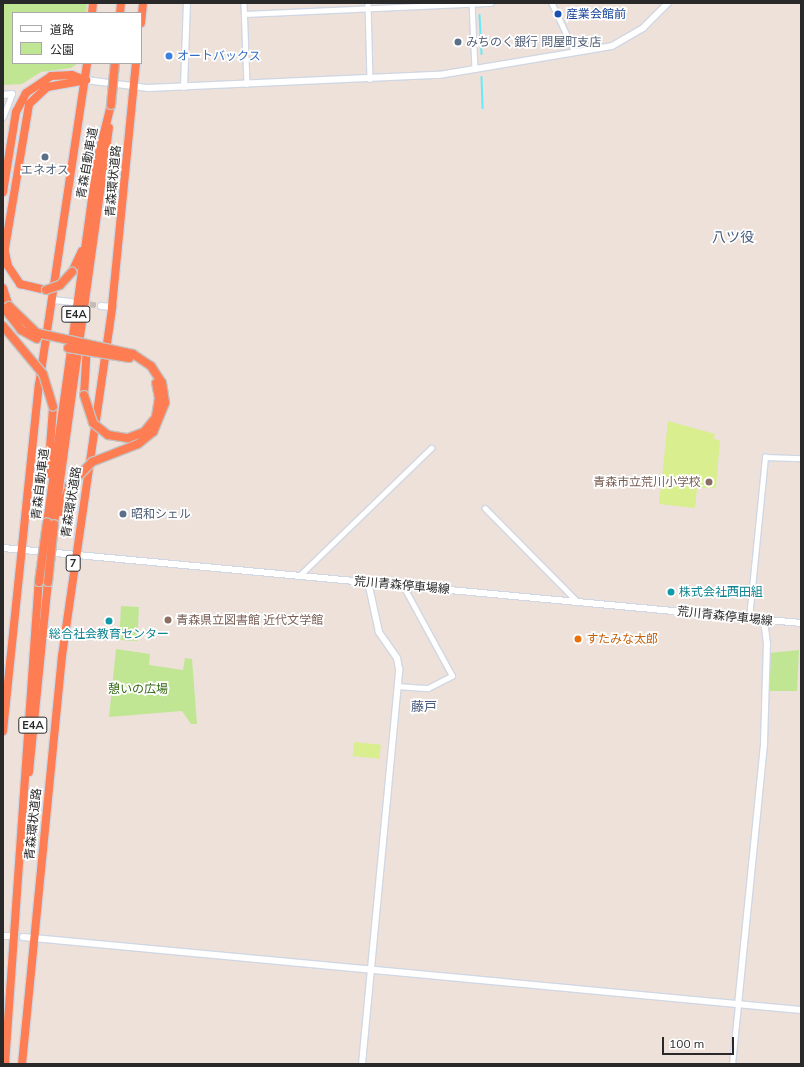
<!DOCTYPE html>
<html>
<head>
<meta charset="utf-8">
<style>
	body { margin:0 }
	#map { position:relative; width:804px; height:1067px; overflow:hidden; background:#ede1da; font-family:Mulish,"Noto Sans JP",sans-serif }
	div>[style] { position:absolute }
	[style*='--x'] { left:calc(var(--x)*1px); top:calc(var(--y)*1px); width:calc(var(--w)*1px); rotate:calc(var(--a)*1deg) }
	.green>* { inset:0; background:#c0e694; transform-origin:0 0 }
	.pitch>* { inset:0; background:#d8ee8f; transform-origin:0 0 }
	.stream>* { height:1.5px; margin:-0.75px; padding:0 0.75px; transform-origin:0.75px; border-radius:0.75px; background:#67eaf5 }
	.secondary-tunnel>* { height:6px; margin-top:-3px; transform-origin:0; background:repeating-linear-gradient(90deg,#c6bcb7 0 6px,transparent 0 9px) }
	.roads { filter:drop-shadow(1px 0 #d0d7e3) drop-shadow(-1px 0 #d0d7e3) drop-shadow(0 1px #d0d7e3) drop-shadow(0 -1px #d0d7e3) }
	.street>* { height:4.5px; margin:-2.25px; padding:0 2.25px; transform-origin:2.25px; border-radius:2.25px; background:#fff }
	.secondary>* { height:6px; margin:-3px; padding:0 3px; transform-origin:3px; border-radius:3px; background:#fff }
	.highway>* { height:8px; margin:-4px; padding:0 4px; transform-origin:4px; border-radius:4px; background:#ff7d53 }
	.bridges { filter:drop-shadow(1px 0 #c3c3c3) drop-shadow(-1px 0 #c3c3c3) drop-shadow(0 1px #c3c3c3) drop-shadow(0 -1px #c3c3c3) }
	.highway-bridge>* { height:8px; margin:-4px; padding:0 4px; transform-origin:4px; border-radius:4px; background:#ff7d53 }
	.dots>* { width:11px; height:11px; translate:-50% -50%; box-sizing:border-box; border:2px solid #fff; border-radius:50% }
	span { translate:-50% -50%; white-space:nowrap; text-align:center; line-height:1.15; -webkit-text-stroke:3.5px #fff; paint-order:stroke }
	.shield-label span { padding:1px 3px; background:#fff; border:1px solid; border-radius:3px; -webkit-text-stroke-width:0 }
	.shield-label { font-size:11px; color:#292929; font-weight:700 }
	.transit-label { font-size:12px; color:#164399 }
	.left { translate:0 -50%; text-align:left }
	.service-label { font-size:12px; color:#4e5e75 }
	.shop-label { font-size:12px; color:#366cbe }
	.street-label { font-size:12px; color:#292929 }
	.education-label { font-size:12px; color:#785e54 }
	.right { translate:-100% -50%; text-align:right }
	.culture-label { font-size:12px; color:#0d838f }
	.food-label { font-size:12px; color:#c56008 }
	.park-label { font-size:12px; color:#376a16 }
	.neighbourhood-label { font-size:13px; color:#485b7c }
	.quarter-label { font-size:14px; color:#485b7c }
	.frame { position:absolute; inset:0; border:4px solid #292929; pointer-events:none }
	.legend { position:absolute; left:12px; top:12px; width:130px; height:52px; box-sizing:border-box; background:#fff; border:1px solid #a9a9a9; margin:0; padding:5px 7px; list-style:none; font-size:12px; color:#292929 }
	.legend li { display:flex; align-items:center; gap:8px; height:20px }
	.legend b { width:20px; border:1px solid #a9a9a9 }
	.scale { position:absolute; left:662px; top:1037px; width:72px; height:18px; box-sizing:border-box; border:2px solid #292929; border-top:0; padding-left:5px; font-size:12px; line-height:14px; white-space:nowrap; color:#292929; -webkit-text-stroke:3px #fff; paint-order:stroke }
</style>
</head>
<body>
<div id="map">
	<div class="green">
		<div style="clip-path:polygon(3px 3px,87px 3px,86px 13px,13px 13px,13px 63px,78px 63px,71px 68px,41px 72px,22px 84px,3px 85px)"></div>
		<div style="left:121px;top:606px;width:18px;height:34px;rotate:3deg"></div>
		<div style="clip-path:polygon(116px 649px,150px 654px,149px 665px,183px 670px,185px 658px,192px 659px,197px 724px,191px 724px,182px 711px,109px 717px)"></div>
		<div style="clip-path:polygon(799px 650px,797px 691px,767px 691px,769px 653px)"></div>
	</div>
	<div class="pitch">
		<div style="clip-path:polygon(668px 421px,715px 434px,714px 439px,720px 440px,716px 488px,697px 488px,695px 508px,659px 504px)"></div>
		<div style="left:354px;top:742px;width:27px;height:14px;rotate:6deg"></div>
	</div>
	<div class="stream">
		<div style="--x:480;--y:15;--w:39;--a:87"></div>
		<div style="--x:482;--y:77;--w:31;--a:88"></div>
	</div>
	<div class="secondary-tunnel">
		<div style="--x:81;--y:303;--w:20;--a:9"></div>
	</div>
	<div class="roads">
		<div class="street">
			<div style="--x:244;--y:3;--w:81;--a:87.9"></div>
			<div style="--x:368;--y:3;--w:76;--a:88.5"></div>
			<div style="--x:472;--y:3;--w:66;--a:87.4"></div>
			<div style="--x:552;--y:3;--w:54;--a:64.9"></div>
			<div style="--x:245;--y:14;--w:246;--a:-2.6"></div>
			<div style="--x:3;--y:117;--w:25;--a:-69"></div>
			<div style="--x:485;--y:508;--w:132;--a:45.3"></div>
			<div style="--x:299;--y:576;--w:184;--a:-44.1"></div>
			<div style="--x:749;--y:618;--w:162;--a:-84.3"></div>
			<div style="--x:765;--y:457;--w:36;--a:2"></div>
			<div style="--x:397;--y:686;--w:31;--a:4"></div>
			<div style="--x:428;--y:688;--w:27;--a:-27"></div>
			<div style="--x:452;--y:676;--w:102;--a:-118.6"></div>
			<div style="--x:732;--y:1064;--w:59;--a:-84.2"></div>
		</div>
		<div class="secondary">
			<div style="--x:86;--y:80;--w:63;--a:7.4"></div>
			<div style="--x:148;--y:88;--w:291;--a:-2.6"></div>
			<div style="--x:439;--y:75;--w:175;--a:-9.5"></div>
			<div style="--x:612;--y:46;--w:36;--a:-30"></div>
			<div style="--x:643;--y:28;--w:35;--a:-45"></div>
			<div style="--x:184;--y:87;--w:84;--a:-88"></div>
			<div style="--x:3;--y:95;--w:9;--a:-6"></div>
			<div style="--x:53;--y:300;--w:18;--a:6"></div>
			<div style="--x:101;--y:306;--w:11;--a:5"></div>
			<div style="--x:3;--y:548;--w:802;--a:5.37"></div>
			<div style="--x:3;--y:936;--w:6;--a:0"></div>
			<div style="--x:23;--y:937;--w:781;--a:5.36"></div>
			<div style="--x:738;--y:1005;--w:263;--a:-84.3"></div>
			<div style="--x:764;--y:743;--w:99;--a:-88.3"></div>
			<div style="--x:767;--y:644;--w:24;--a:-97"></div>
			<div style="--x:362;--y:1064;--w:397;--a:-84.6"></div>
			<div style="--x:399;--y:669;--w:11;--a:-100"></div>
			<div style="--x:397;--y:658;--w:32;--a:-125"></div>
			<div style="--x:379;--y:632;--w:51;--a:-102.4"></div>
		</div>
		<div class="highway">
			<div style="--x:92;--y:13;--w:10;--a:-84"></div>
			<div style="--x:120;--y:13;--w:10;--a:-84"></div>
			<div style="--x:141;--y:23;--w:20;--a:-84"></div>
			<div style="--x:3;--y:192;--w:81;--a:-80.8"></div>
			<div style="--x:16;--y:112;--w:21;--a:-62"></div>
			<div style="--x:26;--y:93;--w:30;--a:-34"></div>
			<div style="--x:51;--y:76;--w:21;--a:-3"></div>
			<div style="--x:72;--y:75;--w:14;--a:21"></div>
			<div style="--x:5;--y:252;--w:14;--a:78"></div>
			<div style="--x:8;--y:266;--w:22;--a:56"></div>
			<div style="--x:20;--y:284;--w:27;--a:13"></div>
			<div style="--x:3;--y:260;--w:158;--a:-80.5"></div>
			<div style="--x:29;--y:104;--w:25;--a:-43"></div>
			<div style="--x:47;--y:87;--w:40;--a:-10"></div>
			<div style="--x:72;--y:272;--w:23;--a:-65"></div>
			<div style="--x:3;--y:288;--w:19;--a:72"></div>
			<div style="--x:84;--y:395;--w:50;--a:-86.6"></div>
			<div style="--x:48;--y:474;--w:67;--a:-85.7"></div>
			<div style="--x:61;--y:512;--w:27;--a:-73"></div>
			<div style="--x:47;--y:523;--w:365;--a:-82.1"></div>
			<div style="--x:97;--y:161;--w:58;--a:-76"></div>
			<div style="--x:54;--y:524;--w:400;--a:-82.1"></div>
			<div style="--x:3;--y:731;--w:348;--a:-84.1"></div>
			<div style="--x:39;--y:385;--w:326;--a:-81.5"></div>
			<div style="--x:29;--y:772;--w:191;--a:-84.3"></div>
			<div style="--x:5;--y:1064;--w:483;--a:-86"></div>
			<div style="--x:22;--y:1064;--w:410;--a:-84.4"></div>
			<div style="--x:62;--y:656;--w:353;--a:-81.8"></div>
			<div style="--x:112;--y:307;--w:245;--a:-84.4"></div>
		</div>
	</div>
	<div class="bridges">
		<div class="highway-bridge">
			<div style="--x:111;--y:105;--w:42;--a:-84.6"></div>
			<div style="--x:46;--y:290;--w:15;--a:-20"></div>
			<div style="--x:60;--y:285;--w:18;--a:-47"></div>
			<div style="--x:9;--y:306;--w:39;--a:44"></div>
			<div style="--x:37;--y:333;--w:98;--a:12.3"></div>
			<div style="--x:133;--y:354;--w:22;--a:34"></div>
			<div style="--x:151;--y:366;--w:20;--a:57"></div>
			<div style="--x:162;--y:383;--w:20;--a:81"></div>
			<div style="--x:165;--y:403;--w:31;--a:112"></div>
			<div style="--x:153;--y:432;--w:19;--a:141"></div>
			<div style="--x:138;--y:444;--w:49;--a:158.6"></div>
			<div style="--x:92;--y:462;--w:33;--a:134"></div>
			<div style="--x:4;--y:308;--w:28;--a:52"></div>
			<div style="--x:21;--y:330;--w:18;--a:29"></div>
			<div style="--x:3;--y:326;--w:62;--a:50.2"></div>
			<div style="--x:43;--y:374;--w:34;--a:73"></div>
			<div style="--x:68;--y:348;--w:62;--a:9.3"></div>
			<div style="--x:84;--y:395;--w:29;--a:72"></div>
			<div style="--x:93;--y:423;--w:19;--a:39"></div>
			<div style="--x:108;--y:435;--w:20;--a:9"></div>
			<div style="--x:128;--y:438;--w:17;--a:-21"></div>
			<div style="--x:144;--y:432;--w:19;--a:-51"></div>
			<div style="--x:156;--y:417;--w:19;--a:-81"></div>
			<div style="--x:159;--y:398;--w:15;--a:-101"></div>
			<div style="--x:39;--y:582;--w:60;--a:-82.3"></div>
			<div style="--x:48;--y:582;--w:58;--a:-84.1"></div>
		</div>
	</div>
	<div class="dots">
		<div style="left:558px;top:14px;background:#1a4fb4"></div>
		<div style="left:458px;top:42px;background:#5c6f8a"></div>
		<div style="left:169px;top:56px;background:#3f7fe0"></div>
		<div style="left:45px;top:157px;background:#5c6f8a"></div>
		<div style="left:709px;top:482px;background:#8d6e63"></div>
		<div style="left:123px;top:514px;background:#5c6f8a"></div>
		<div style="left:671px;top:592px;background:#0f9aa8"></div>
		<div style="left:168px;top:620px;background:#8d6e63"></div>
		<div style="left:109px;top:621px;background:#0f9aa8"></div>
		<div style="left:578px;top:639px;background:#e8710a"></div>
	</div>
	<div class="shield-label">
		<span style="left:76px;top:314px">E4A</span>
		<span style="left:73px;top:563px">7</span>
		<span style="left:33px;top:725px">E4A</span>
	</div>
	<div class="transit-label">
		<span class="left" style="left:566px;top:14px">産業会館前</span>
	</div>
	<div class="service-label">
		<span class="left" style="left:466px;top:42px">みちのく銀行 問屋町支店</span>
		<span style="left:45px;top:170px">エネオス</span>
		<span class="left" style="left:131px;top:514px">昭和シェル</span>
	</div>
	<div class="shop-label">
		<span class="left" style="left:177px;top:56px">オートバックス</span>
	</div>
	<div class="street-label">
		<span style="left:87px;top:163px;rotate:-80deg">青森自動車道</span>
		<span style="left:113px;top:181px;rotate:-85deg">青森環状道路</span>
		<span style="left:40px;top:484px;rotate:-83deg">青森自動車道</span>
		<span style="left:71px;top:502px;rotate:-81deg">青森環状道路</span>
		<span style="left:402px;top:585px;rotate:5deg">荒川青森停車場線</span>
		<span style="left:725px;top:616px;rotate:6deg">荒川青森停車場線</span>
		<span style="left:33px;top:824px;rotate:-84deg">青森環状道路</span>
	</div>
	<div class="education-label">
		<span class="right" style="left:701px;top:482px">青森市立荒川小学校</span>
		<span class="left" style="left:176px;top:620px">青森県立図書館 近代文学館</span>
	</div>
	<div class="culture-label">
		<span class="left" style="left:679px;top:592px">株式会社西田組</span>
		<span style="left:109px;top:634px">総合社会教育センター</span>
	</div>
	<div class="food-label">
		<span class="left" style="left:586px;top:639px">すたみな太郎</span>
	</div>
	<div class="park-label">
		<span style="left:138px;top:689px">憩いの広場</span>
	</div>
	<div class="neighbourhood-label">
		<span style="left:424px;top:706px">藤戸</span>
	</div>
	<div class="quarter-label">
		<span style="left:733px;top:237px">八ツ役</span>
	</div>
	<div class="frame"></div>
	<ul class="legend">
	<li><b style="height:5px;background:#fff"></b>道路</li>
	<li><b style="height:11px;background:#c0e694"></b>公園</li>
	</ul>
	<div class="scale">100 m</div>
</div>
</body>
</html>
